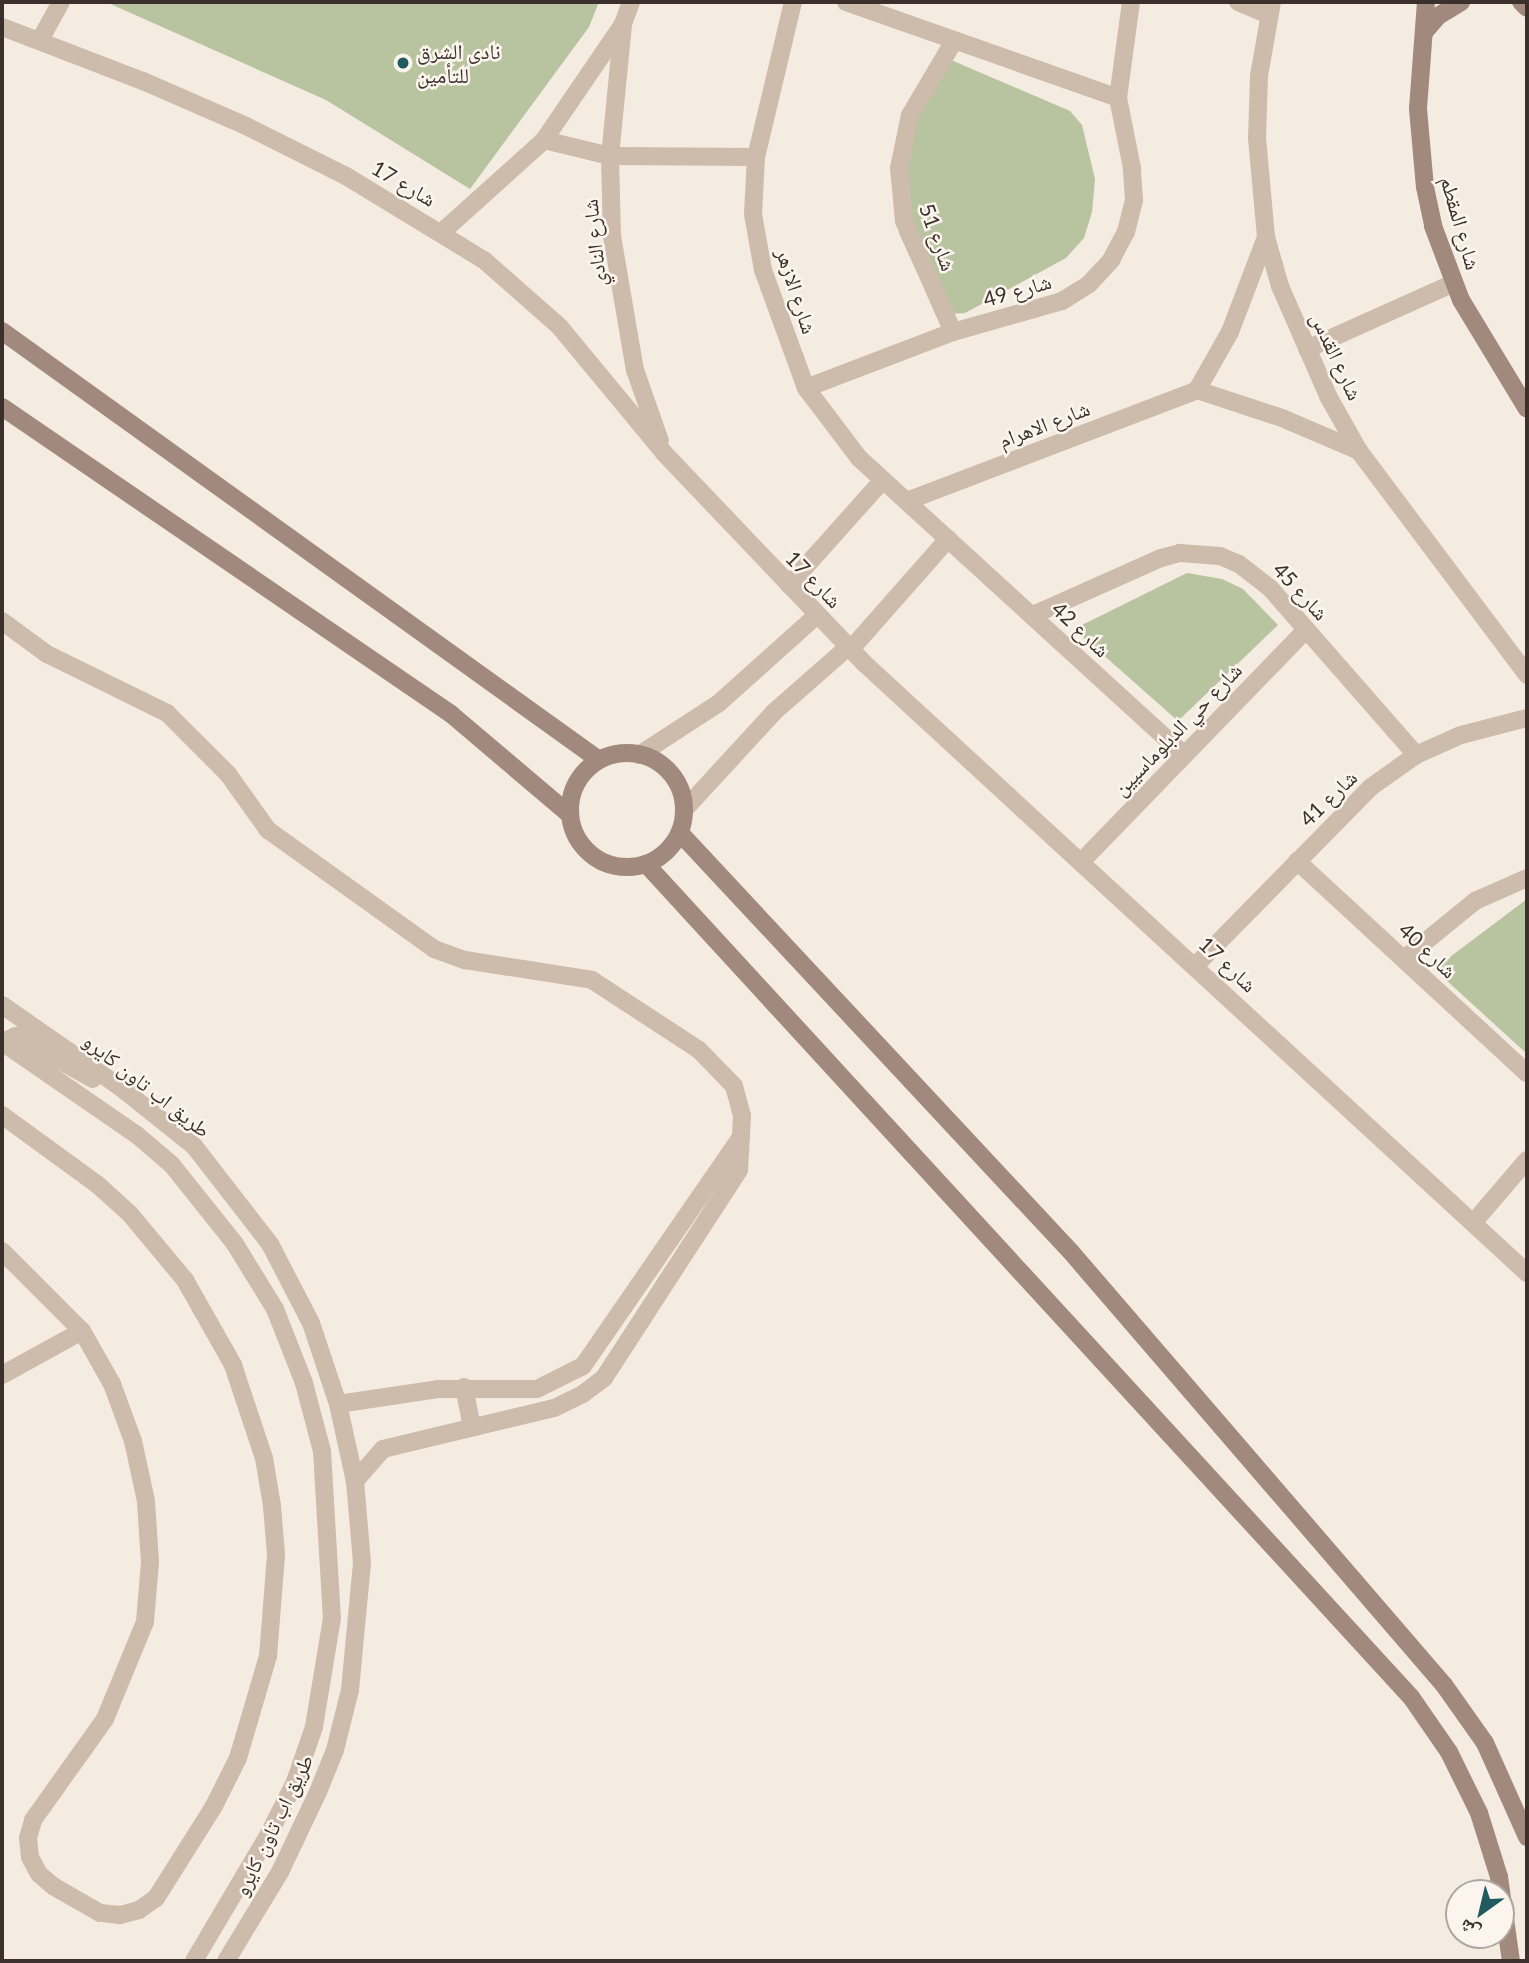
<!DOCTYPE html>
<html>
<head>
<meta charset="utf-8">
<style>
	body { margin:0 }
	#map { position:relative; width:1529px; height:1963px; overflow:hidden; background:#f4ebe1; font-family:Lato,"Noto Naskh Arabic",sans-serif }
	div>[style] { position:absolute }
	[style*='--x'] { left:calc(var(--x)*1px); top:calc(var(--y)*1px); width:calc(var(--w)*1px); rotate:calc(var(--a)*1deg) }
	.green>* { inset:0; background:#b8c4a0 }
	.minor>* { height:18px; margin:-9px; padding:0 9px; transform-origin:9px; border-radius:9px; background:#cdbbac }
	.tertiary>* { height:18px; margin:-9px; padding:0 9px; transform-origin:9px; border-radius:9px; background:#cdbbac }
	.secondary>* { height:18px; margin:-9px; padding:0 9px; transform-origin:9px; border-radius:9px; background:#a18a7d }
	.secondary>.ring { margin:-9px; padding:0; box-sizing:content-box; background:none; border:18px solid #a18a7d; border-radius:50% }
	.dots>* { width:19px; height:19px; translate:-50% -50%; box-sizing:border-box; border:4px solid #fbf5ee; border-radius:50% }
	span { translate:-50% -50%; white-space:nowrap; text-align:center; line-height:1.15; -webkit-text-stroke:5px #fbf5ee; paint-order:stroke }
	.poi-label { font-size:21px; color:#3b302b }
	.left { translate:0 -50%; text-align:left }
	.street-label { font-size:21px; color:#3b302b }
	.frame { position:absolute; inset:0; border:4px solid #3b302b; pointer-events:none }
	.north { position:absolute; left:1445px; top:1879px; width:70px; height:70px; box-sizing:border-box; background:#fbf5ee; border:2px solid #aea6a0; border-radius:50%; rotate:214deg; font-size:19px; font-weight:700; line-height:28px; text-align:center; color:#3b302b }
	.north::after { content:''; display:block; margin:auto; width:24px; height:32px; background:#1f5a5e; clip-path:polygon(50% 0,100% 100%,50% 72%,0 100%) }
</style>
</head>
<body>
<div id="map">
	<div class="green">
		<div style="clip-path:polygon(106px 2px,599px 2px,589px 27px,470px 189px,326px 100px)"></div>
		<div style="clip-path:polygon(944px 57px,1070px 111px,1082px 125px,1095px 179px,1092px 212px,1084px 238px,1066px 258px,965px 313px,949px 314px,935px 305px,915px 268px,899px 233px,894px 201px,902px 146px)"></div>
		<div style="clip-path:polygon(1187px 573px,1222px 579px,1243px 589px,1278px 625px,1178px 721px,1074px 629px)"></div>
		<div style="clip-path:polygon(1527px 899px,1527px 1054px,1434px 969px)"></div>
	</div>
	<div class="minor">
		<div style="--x:793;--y:2;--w:159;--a:103.4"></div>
		<div style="--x:756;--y:157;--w:57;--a:93"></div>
		<div style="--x:753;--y:214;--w:57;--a:79.9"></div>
		<div style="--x:763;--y:270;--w:126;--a:70"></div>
		<div style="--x:806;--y:388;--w:88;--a:52.9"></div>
		<div style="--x:859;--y:458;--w:437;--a:42.4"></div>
		<div style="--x:846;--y:2;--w:288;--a:19.4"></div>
		<div style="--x:1238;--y:2;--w:34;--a:23"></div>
		<div style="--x:1272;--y:2;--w:75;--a:100"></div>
		<div style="--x:1259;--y:76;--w:62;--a:91.8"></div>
		<div style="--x:1257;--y:138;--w:99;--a:84.8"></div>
		<div style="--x:1266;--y:237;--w:51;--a:74.1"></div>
		<div style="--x:1280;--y:286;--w:120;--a:66.4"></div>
		<div style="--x:1328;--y:396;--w:63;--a:60.6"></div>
		<div style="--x:1359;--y:451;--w:280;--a:53.1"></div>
		<div style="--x:623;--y:24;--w:133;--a:95.6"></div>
		<div style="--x:610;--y:156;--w:80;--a:88.6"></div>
		<div style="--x:612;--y:236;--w:136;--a:80.3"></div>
		<div style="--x:635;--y:370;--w:75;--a:70.6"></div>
		<div style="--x:2;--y:27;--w:151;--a:21"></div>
		<div style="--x:143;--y:81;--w:112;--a:23.6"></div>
		<div style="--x:246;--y:126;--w:112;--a:26.6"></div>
		<div style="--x:346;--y:176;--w:163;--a:31.4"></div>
		<div style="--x:485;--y:261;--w:98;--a:41.3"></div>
		<div style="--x:559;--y:326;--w:165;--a:50.4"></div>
		<div style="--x:664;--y:453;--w:291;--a:46.4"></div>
		<div style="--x:865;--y:664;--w:900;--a:42.61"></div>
		<div style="--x:40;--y:40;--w:43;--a:-61.1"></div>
		<div style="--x:544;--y:140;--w:68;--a:13.6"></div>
		<div style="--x:610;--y:156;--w:146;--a:0.4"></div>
		<div style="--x:442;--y:232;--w:137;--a:-42"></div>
		<div style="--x:544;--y:140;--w:140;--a:-55.7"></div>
		<div style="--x:623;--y:24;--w:23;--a:-70"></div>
		<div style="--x:953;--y:332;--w:121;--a:-113.8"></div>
		<div style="--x:904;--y:221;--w:53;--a:-95.4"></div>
		<div style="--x:899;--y:168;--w:54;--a:-78.3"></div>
		<div style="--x:910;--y:115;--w:86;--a:-59.3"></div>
		<div style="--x:1307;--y:349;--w:161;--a:-24.2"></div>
		<div style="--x:806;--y:388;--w:157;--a:-20.9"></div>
		<div style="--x:953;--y:332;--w:113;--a:-15.9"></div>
		<div style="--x:1062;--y:301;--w:32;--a:-32"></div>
		<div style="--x:1089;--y:284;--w:33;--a:-47"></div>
		<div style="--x:1111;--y:260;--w:32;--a:-62"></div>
		<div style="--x:1126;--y:232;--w:33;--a:-76"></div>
		<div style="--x:1134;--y:200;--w:32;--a:-94"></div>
		<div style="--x:1132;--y:168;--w:71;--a:-101.3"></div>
		<div style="--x:1118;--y:98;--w:97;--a:-82.3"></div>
		<div style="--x:1197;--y:390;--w:89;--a:18.2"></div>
		<div style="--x:1282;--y:418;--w:84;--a:23.2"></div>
		<div style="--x:907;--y:501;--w:311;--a:-20.9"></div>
		<div style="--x:1197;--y:390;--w:67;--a:-60.4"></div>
		<div style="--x:1230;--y:332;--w:102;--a:-69.2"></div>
		<div style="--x:789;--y:585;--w:141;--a:-48.2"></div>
		<div style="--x:1033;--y:615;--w:140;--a:-24"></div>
		<div style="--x:1161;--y:558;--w:20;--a:-15"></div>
		<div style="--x:1180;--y:553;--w:40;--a:4.3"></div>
		<div style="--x:1220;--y:556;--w:21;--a:23"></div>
		<div style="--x:1239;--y:564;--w:39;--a:38"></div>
		<div style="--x:1270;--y:588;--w:222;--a:48.8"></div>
		<div style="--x:2;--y:621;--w:56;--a:36.3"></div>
		<div style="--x:47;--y:654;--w:134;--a:26.2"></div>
		<div style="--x:167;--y:713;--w:86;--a:45"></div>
		<div style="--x:228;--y:774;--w:69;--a:54.5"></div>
		<div style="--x:268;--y:830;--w:204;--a:35.6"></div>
		<div style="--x:434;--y:949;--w:33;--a:20"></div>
		<div style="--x:465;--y:960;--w:129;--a:8.9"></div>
		<div style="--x:592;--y:980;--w:128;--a:33.2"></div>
		<div style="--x:699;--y:1050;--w:50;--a:45.8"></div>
		<div style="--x:734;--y:1086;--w:31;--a:75"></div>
		<div style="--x:742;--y:1116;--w:54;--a:93.2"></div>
		<div style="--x:739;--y:1170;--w:248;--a:123"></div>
		<div style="--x:604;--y:1378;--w:26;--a:143"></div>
		<div style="--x:583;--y:1394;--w:32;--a:154"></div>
		<div style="--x:554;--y:1408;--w:176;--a:166.5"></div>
		<div style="--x:383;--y:1449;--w:43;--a:131.2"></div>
		<div style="--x:851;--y:649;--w:147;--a:-48.6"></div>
		<div style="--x:639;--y:755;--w:95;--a:-33"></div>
		<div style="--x:719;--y:703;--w:132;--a:-41.9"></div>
		<div style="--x:684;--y:810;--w:133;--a:-47.4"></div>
		<div style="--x:774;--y:712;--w:100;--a:-41.3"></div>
		<div style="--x:1082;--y:861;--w:322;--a:-45.9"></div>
		<div style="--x:1297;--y:861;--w:313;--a:42.7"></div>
		<div style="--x:1404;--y:959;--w:92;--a:-39.2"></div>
		<div style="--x:1475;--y:901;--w:57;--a:-23.9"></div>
		<div style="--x:1196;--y:965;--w:250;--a:-45.5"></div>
		<div style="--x:1371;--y:787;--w:55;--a:-35.4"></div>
		<div style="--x:1416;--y:755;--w:49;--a:-24"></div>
		<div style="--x:1461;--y:735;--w:68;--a:-14.4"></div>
		<div style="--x:2;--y:1115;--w:119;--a:36.1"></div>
		<div style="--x:98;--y:1185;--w:43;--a:42.2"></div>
		<div style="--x:130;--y:1214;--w:86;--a:50.2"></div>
		<div style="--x:185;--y:1280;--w:98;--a:60.5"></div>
		<div style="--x:233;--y:1365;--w:98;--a:71.6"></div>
		<div style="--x:264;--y:1458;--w:49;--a:80.5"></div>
		<div style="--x:272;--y:1506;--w:49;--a:85.3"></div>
		<div style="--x:276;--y:1555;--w:101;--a:94.5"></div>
		<div style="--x:268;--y:1656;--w:106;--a:106.4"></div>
		<div style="--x:238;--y:1758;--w:54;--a:116.6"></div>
		<div style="--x:214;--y:1806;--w:109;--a:122.2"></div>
		<div style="--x:156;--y:1898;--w:21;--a:145"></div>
		<div style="--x:139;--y:1910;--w:20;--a:165"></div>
		<div style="--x:120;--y:1915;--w:20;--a:-174"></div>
		<div style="--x:100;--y:1913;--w:54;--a:-150.1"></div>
		<div style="--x:53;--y:1886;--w:18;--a:-139"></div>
		<div style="--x:39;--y:1874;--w:19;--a:-118"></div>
		<div style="--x:30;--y:1857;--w:19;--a:-96"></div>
		<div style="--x:28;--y:1838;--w:19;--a:-74"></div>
		<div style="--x:33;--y:1820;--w:124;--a:-54.5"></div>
		<div style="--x:105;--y:1719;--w:105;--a:-67.6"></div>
		<div style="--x:145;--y:1622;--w:60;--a:-85.2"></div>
		<div style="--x:150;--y:1562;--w:61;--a:-93.8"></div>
		<div style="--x:146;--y:1501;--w:61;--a:-102.2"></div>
		<div style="--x:133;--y:1441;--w:61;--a:-110.2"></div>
		<div style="--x:112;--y:1384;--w:61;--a:-119.5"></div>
		<div style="--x:82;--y:1331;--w:113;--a:-135"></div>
		<div style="--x:1473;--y:1223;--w:83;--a:-49.4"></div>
		<div style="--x:2;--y:1375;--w:91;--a:-28.8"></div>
		<div style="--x:464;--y:1387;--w:41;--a:78.7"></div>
		<div style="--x:338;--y:1404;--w:101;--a:-8.5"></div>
		<div style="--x:438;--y:1389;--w:99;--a:0"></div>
		<div style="--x:537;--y:1389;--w:51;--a:-26.6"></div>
		<div style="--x:583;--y:1366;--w:278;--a:-55.4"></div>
	</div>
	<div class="tertiary">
		<div style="--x:2;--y:1005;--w:144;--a:34.8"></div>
		<div style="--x:120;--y:1087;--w:95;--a:38.6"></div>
		<div style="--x:194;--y:1146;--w:124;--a:52.2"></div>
		<div style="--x:270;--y:1244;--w:89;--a:62.6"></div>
		<div style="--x:311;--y:1323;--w:85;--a:71.6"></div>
		<div style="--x:338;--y:1404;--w:79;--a:77.6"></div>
		<div style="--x:355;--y:1481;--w:82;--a:85.1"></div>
		<div style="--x:362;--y:1563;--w:128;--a:95.4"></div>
		<div style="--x:350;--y:1690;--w:62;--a:104"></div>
		<div style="--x:335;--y:1750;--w:45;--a:112"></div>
		<div style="--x:318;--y:1792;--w:89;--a:115.4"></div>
		<div style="--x:280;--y:1872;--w:104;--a:121.2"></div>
		<div style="--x:2;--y:1042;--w:164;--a:34.6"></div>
		<div style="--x:137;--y:1135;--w:46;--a:40.6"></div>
		<div style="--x:172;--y:1165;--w:101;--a:51.4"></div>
		<div style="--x:235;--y:1244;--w:76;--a:58.4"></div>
		<div style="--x:275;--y:1309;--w:79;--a:68.6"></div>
		<div style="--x:304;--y:1383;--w:70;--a:75.2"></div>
		<div style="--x:322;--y:1451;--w:167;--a:86.6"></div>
		<div style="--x:332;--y:1618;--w:110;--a:99.4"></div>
		<div style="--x:314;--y:1727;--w:58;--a:109.1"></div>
		<div style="--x:295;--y:1782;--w:58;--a:116.6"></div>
		<div style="--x:269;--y:1834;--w:147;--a:120.6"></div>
		<div style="--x:2;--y:1042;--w:15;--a:-23"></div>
		<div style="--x:16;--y:1036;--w:88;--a:29.2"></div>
	</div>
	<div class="secondary">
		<div style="--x:1426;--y:2;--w:107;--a:94.3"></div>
		<div style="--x:1418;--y:109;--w:78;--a:84.9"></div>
		<div style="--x:1425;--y:187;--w:40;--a:78"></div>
		<div style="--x:1433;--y:226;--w:79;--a:69.3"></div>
		<div style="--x:1461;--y:300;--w:127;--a:58.8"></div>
		<div style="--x:1521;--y:2;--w:8;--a:45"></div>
		<div style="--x:1426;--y:30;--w:18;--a:-49"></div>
		<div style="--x:1438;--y:16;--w:27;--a:-31"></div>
		<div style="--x:2;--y:331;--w:735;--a:35.7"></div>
		<div style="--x:2;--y:407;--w:544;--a:34.36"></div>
		<div style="--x:451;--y:714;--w:156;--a:40.3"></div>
		<div class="ring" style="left:570px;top:753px;width:96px;height:96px"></div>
		<div style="--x:680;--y:833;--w:573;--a:46.98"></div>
		<div style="--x:1071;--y:1252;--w:572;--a:49.26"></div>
		<div style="--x:1444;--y:1685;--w:71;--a:54.7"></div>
		<div style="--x:1485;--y:1743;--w:103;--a:65.9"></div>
		<div style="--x:646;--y:864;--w:1131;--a:47.44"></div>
		<div style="--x:1411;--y:1697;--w:67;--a:55.4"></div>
		<div style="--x:1449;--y:1752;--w:68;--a:63.8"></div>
		<div style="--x:1479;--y:1813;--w:67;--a:72.6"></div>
		<div style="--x:1499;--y:1877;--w:85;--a:81.9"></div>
	</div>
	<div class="dots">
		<div style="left:403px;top:63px;background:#1f5a5e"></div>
	</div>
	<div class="poi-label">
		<span class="left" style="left:417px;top:63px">نادى الشرق<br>للتأمين</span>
	</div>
	<div class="street-label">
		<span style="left:404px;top:183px;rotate:30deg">شارع 17</span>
		<span style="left:1461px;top:223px;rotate:74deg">شارع المقطم</span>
		<span style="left:938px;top:237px;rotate:70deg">شارع 51</span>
		<span style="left:594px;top:243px;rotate:-96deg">شارع النادي</span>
		<span style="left:1017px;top:290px;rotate:-16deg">شارع 49</span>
		<span style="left:797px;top:291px;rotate:72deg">شارع الازهر</span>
		<span style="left:1337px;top:356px;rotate:65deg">شارع القدس</span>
		<span style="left:1044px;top:424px;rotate:-21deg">شارع الاهرام</span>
		<span style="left:814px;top:579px;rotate:46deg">شارع 17</span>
		<span style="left:1301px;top:591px;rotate:47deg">شارع 45</span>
		<span style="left:1081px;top:629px;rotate:43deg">شارع 42</span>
		<span style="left:1177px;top:729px;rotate:-46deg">شارع حي الدبلوماسيين</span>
		<span style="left:1328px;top:798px;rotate:-44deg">شارع 41</span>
		<span style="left:1428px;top:950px;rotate:43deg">شارع 40</span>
		<span style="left:1228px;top:964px;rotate:43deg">شارع 17</span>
		<span style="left:147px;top:1085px;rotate:38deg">طريق اب تاون كايرو</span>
		<span style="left:273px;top:1825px;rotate:-64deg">طريق اب تاون كايرو</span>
	</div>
	<div class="frame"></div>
	<div class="north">ش</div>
</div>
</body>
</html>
